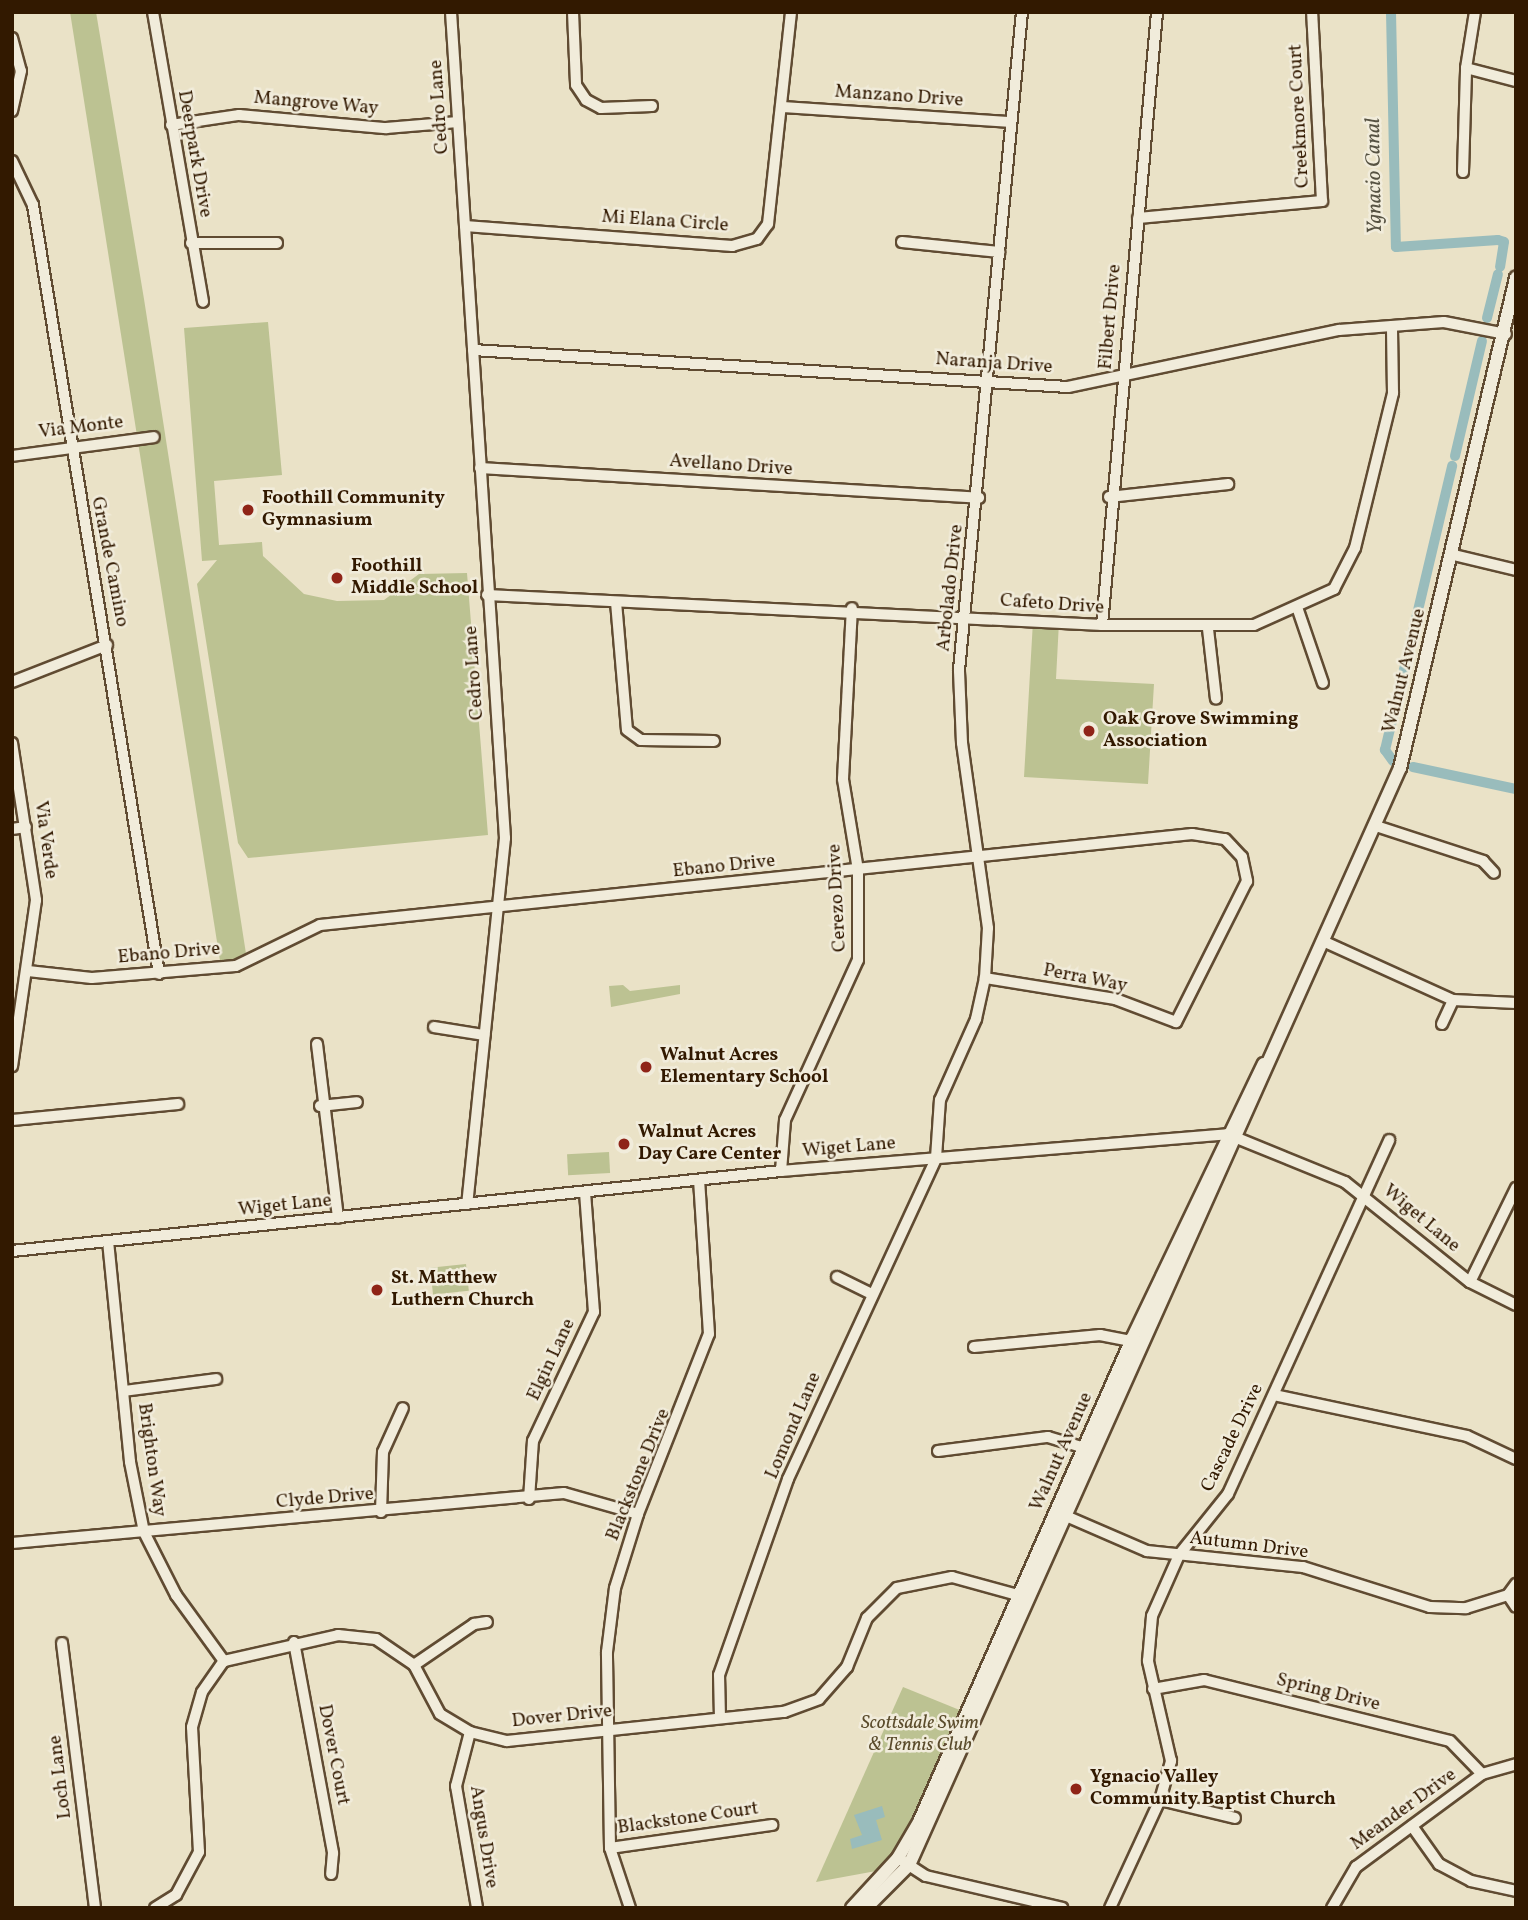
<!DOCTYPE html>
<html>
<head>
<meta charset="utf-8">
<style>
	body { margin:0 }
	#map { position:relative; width:1528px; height:1920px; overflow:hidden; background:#eae2c7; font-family:Vollkorn,serif }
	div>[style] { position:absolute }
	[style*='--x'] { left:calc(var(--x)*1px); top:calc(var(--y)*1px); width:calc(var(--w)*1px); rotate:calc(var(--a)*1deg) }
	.green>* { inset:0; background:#bcc292; transform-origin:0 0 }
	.water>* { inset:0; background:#99bcbc }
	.canal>* { height:10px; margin:-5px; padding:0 5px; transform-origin:5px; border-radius:5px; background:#99bcbc }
	.roads { filter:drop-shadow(2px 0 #604b32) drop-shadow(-2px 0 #604b32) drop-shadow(0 2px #604b32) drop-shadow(0 -2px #604b32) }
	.minor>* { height:10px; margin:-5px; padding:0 5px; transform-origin:5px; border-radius:5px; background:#f1ecdb }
	.tertiary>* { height:12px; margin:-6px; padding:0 6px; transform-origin:6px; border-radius:6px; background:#f1ecdb }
	.dots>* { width:19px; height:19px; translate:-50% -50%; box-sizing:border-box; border:4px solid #f1ecdb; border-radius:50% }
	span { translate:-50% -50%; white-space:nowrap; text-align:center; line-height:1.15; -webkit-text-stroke:5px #f1ecdb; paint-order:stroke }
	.street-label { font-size:19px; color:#321900 }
	.poi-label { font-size:19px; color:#321900; font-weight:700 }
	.left { translate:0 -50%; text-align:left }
	.park-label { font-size:19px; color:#5b4c2c; font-style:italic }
	.water-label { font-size:21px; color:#565242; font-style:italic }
	.frame { position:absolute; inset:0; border:14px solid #321900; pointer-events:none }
</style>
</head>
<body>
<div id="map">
	<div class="green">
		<div style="clip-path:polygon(70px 12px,96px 12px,144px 299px,247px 960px,221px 967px)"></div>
		<div style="clip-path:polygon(268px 322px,282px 475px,214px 481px,219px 545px,262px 542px,263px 556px,304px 594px,337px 601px,384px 600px,419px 574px,467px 573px,488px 835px,248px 858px,238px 843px,197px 584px,217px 560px,202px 561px,184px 328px)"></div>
		<div style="clip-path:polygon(1033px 621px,1059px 622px,1056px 679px,1154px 684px,1148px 784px,1024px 777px)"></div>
		<div style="clip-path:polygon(623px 985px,630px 991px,680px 985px,680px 994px,611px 1007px,609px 986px)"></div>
		<div style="left:609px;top:1152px;width:21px;height:42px;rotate:87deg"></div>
		<div style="left:466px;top:1264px;width:27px;height:36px;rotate:84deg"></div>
		<div style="clip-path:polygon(903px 1687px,967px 1713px,941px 1773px,887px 1869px,816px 1882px)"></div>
	</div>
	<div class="water">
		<div style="clip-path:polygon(882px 1806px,885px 1817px,876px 1820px,882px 1840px,852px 1849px,850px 1839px,862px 1835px,854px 1815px)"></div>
	</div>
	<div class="canal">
		<div style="--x:1391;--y:12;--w:235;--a:88.8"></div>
		<div style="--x:1396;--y:247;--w:102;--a:-3.9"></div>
		<div style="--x:1498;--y:240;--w:6;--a:18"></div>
		<div style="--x:1504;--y:242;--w:25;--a:99"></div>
		<div style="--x:1487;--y:318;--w:45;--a:-76"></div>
		<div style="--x:1455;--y:456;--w:118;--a:-76.8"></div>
		<div style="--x:1393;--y:761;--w:14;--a:-126"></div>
		<div style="--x:1385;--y:750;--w:292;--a:-76.7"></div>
		<div style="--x:1413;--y:767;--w:105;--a:12.1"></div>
	</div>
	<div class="roads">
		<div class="minor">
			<div style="--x:153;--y:12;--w:294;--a:80.2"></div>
			<div style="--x:451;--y:12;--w:828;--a:86.26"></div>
			<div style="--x:505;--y:838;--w:368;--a:95.9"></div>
			<div style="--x:573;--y:12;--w:73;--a:87.6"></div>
			<div style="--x:576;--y:85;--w:18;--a:56"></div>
			<div style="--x:586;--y:100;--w:17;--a:28"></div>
			<div style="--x:601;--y:108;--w:51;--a:-2.2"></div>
			<div style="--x:12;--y:38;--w:34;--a:75"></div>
			<div style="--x:21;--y:71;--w:41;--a:102.7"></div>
			<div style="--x:1466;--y:68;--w:52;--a:14.6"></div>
			<div style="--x:784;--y:107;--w:227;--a:3.8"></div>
			<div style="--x:171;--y:125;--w:69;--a:-8.4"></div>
			<div style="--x:239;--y:115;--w:148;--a:5.1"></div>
			<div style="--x:386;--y:128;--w:72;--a:-4.8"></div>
			<div style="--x:12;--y:161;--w:49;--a:64.5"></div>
			<div style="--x:33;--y:205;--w:779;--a:80.69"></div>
			<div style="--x:1463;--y:172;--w:104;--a:-88.3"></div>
			<div style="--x:1466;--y:68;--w:57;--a:-80.9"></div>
			<div style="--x:1138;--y:218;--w:185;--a:-5.3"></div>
			<div style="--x:1322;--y:201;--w:189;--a:-93"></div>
			<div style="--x:465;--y:226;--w:268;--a:4.3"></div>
			<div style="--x:732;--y:246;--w:26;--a:-16"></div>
			<div style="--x:757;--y:239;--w:19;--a:-54"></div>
			<div style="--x:768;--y:224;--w:213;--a:-83.8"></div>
			<div style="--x:902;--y:242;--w:98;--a:5.9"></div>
			<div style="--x:191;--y:243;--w:86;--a:0"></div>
			<div style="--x:473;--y:350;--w:596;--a:3.56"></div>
			<div style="--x:1068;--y:387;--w:277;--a:-11.9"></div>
			<div style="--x:1339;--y:330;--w:105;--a:-4.4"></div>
			<div style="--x:1444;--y:322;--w:63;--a:11"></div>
			<div style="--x:12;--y:456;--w:143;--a:-7.6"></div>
			<div style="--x:480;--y:468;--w:500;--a:3.4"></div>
			<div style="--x:1109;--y:497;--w:120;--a:-6.2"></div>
			<div style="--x:1454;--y:555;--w:64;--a:13.6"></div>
			<div style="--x:487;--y:595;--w:616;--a:2.79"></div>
			<div style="--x:1102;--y:625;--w:152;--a:0"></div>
			<div style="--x:1254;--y:625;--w:88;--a:-24.2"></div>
			<div style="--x:1334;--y:589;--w:46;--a:-62.9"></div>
			<div style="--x:1355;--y:548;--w:160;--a:-76.2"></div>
			<div style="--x:1393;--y:393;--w:67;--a:-90.9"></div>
			<div style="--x:616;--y:602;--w:128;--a:85.1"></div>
			<div style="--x:627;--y:730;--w:17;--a:36"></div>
			<div style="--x:641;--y:740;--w:73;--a:0.8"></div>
			<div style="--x:1298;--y:610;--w:77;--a:71.1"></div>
			<div style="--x:1102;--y:625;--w:615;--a:-84.87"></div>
			<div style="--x:1208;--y:629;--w:70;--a:83.5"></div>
			<div style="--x:12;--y:682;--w:102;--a:-21.3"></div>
			<div style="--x:12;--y:743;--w:159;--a:81.3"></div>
			<div style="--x:36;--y:900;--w:168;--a:98.2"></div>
			<div style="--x:1376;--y:826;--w:113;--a:18.1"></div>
			<div style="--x:1483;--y:861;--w:16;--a:47"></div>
			<div style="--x:12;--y:829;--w:14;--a:-8"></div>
			<div style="--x:1325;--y:942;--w:141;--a:24.4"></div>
			<div style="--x:1453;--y:1000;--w:63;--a:2.7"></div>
			<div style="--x:28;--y:971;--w:64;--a:6.2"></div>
			<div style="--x:92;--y:978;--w:144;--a:-4.8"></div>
			<div style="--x:236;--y:966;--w:93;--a:-26"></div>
			<div style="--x:320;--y:925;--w:877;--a:-5.96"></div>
			<div style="--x:1192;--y:834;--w:33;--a:9"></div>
			<div style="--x:1225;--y:839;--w:25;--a:47"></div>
			<div style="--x:1242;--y:857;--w:25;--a:78"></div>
			<div style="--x:1247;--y:881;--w:158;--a:116.7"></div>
			<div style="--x:1176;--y:1022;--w:65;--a:-159.3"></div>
			<div style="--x:1115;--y:999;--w:132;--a:-170.8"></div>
			<div style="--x:1442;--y:1024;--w:26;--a:-65"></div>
			<div style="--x:434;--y:1027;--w:51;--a:9.1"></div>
			<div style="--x:317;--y:1044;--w:175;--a:83.1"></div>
			<div style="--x:320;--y:1106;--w:37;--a:-6"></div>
			<div style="--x:12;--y:1120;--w:167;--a:-5.5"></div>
			<div style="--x:781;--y:1171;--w:51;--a:-85.5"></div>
			<div style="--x:785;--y:1120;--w:176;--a:-65.5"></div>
			<div style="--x:858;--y:960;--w:90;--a:-90"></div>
			<div style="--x:858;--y:870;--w:92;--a:-99.4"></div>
			<div style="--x:843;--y:779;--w:171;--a:-87"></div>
			<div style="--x:108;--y:1241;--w:222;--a:84.3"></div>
			<div style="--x:130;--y:1462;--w:71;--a:78.7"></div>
			<div style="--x:144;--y:1532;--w:71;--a:63.1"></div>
			<div style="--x:176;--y:1595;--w:82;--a:54"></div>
			<div style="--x:12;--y:1251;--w:773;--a:-5.94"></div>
			<div style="--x:781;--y:1171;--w:448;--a:-4.7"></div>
			<div style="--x:1227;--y:1134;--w:127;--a:22.1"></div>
			<div style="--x:1345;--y:1182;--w:160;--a:38.7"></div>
			<div style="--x:1470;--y:1282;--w:51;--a:26.6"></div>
			<div style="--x:837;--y:1277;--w:37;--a:26"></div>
			<div style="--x:1470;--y:1282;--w:105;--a:-63.9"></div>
			<div style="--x:974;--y:1347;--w:127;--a:-5.4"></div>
			<div style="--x:1100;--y:1335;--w:38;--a:11"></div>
			<div style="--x:124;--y:1391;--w:93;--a:-7.4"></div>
			<div style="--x:1274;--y:1395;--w:197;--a:12"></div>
			<div style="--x:1467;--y:1436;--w:54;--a:25.1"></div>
			<div style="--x:938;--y:1451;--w:111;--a:-7.3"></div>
			<div style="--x:1048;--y:1437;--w:42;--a:16.7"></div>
			<div style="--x:529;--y:1499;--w:58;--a:-86.1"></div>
			<div style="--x:533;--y:1441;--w:143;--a:-64.7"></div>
			<div style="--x:594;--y:1312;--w:120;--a:-94.3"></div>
			<div style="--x:381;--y:1512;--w:60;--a:-88.1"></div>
			<div style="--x:383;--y:1452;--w:48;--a:-65.6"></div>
			<div style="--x:1059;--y:1513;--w:96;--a:23.4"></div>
			<div style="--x:1147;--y:1551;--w:157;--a:5.9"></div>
			<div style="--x:1303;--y:1567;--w:133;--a:17.5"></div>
			<div style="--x:1430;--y:1607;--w:36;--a:2"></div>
			<div style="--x:1466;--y:1608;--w:44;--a:-17.2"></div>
			<div style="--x:1508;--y:1595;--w:14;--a:-54"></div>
			<div style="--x:12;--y:1543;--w:554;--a:-5.18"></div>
			<div style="--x:564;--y:1493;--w:77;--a:15.8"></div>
			<div style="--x:1508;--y:1595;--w:14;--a:56"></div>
			<div style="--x:294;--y:1642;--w:215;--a:79.5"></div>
			<div style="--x:333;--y:1853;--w:21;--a:95"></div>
			<div style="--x:62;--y:1643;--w:267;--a:82.9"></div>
			<div style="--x:414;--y:1665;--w:73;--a:-34.3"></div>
			<div style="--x:474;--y:1624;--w:13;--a:-9"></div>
			<div style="--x:1153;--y:1689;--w:52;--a:-10"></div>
			<div style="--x:1204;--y:1680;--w:253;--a:13.9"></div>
			<div style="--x:1450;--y:1741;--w:46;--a:45.9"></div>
			<div style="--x:720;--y:1718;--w:43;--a:-91.3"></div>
			<div style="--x:719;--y:1675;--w:208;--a:-70.6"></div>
			<div style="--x:788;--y:1479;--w:353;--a:-65.2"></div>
			<div style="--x:936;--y:1158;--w:58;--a:-86.1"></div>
			<div style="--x:940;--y:1100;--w:89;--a:-66"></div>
			<div style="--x:976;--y:1019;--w:42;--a:-77.6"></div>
			<div style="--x:985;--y:978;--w:50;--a:-86.6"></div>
			<div style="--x:988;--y:928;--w:187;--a:-98"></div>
			<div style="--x:962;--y:743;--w:73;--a:-92.4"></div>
			<div style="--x:959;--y:670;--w:661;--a:-84.53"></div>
			<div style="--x:470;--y:1732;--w:56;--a:104.5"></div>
			<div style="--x:456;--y:1786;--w:124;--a:80.2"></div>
			<div style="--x:1160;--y:1800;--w:77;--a:13.5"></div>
			<div style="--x:1412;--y:1826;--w:47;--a:54.6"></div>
			<div style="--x:1439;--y:1864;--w:36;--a:28"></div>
			<div style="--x:1471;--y:1881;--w:46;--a:12.5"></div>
			<div style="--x:610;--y:1848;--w:164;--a:-8.1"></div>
			<div style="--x:898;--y:1858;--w:33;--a:33"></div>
			<div style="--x:926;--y:1876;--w:140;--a:13.2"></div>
			<div style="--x:155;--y:1908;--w:25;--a:-32"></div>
			<div style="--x:176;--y:1895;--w:49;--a:-61.9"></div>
			<div style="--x:199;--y:1852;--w:125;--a:-93.2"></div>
			<div style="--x:192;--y:1727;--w:36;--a:-74"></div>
			<div style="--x:202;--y:1692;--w:38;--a:-55"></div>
			<div style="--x:224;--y:1661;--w:117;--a:-12.8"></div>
			<div style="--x:338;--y:1635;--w:38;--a:6"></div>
			<div style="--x:376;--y:1639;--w:46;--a:34.4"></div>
			<div style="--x:414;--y:1665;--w:55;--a:62"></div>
			<div style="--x:440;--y:1714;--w:35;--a:31"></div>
			<div style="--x:470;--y:1732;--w:38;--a:14"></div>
			<div style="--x:507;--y:1741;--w:279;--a:-6"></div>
			<div style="--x:784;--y:1712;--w:37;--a:-20"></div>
			<div style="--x:819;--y:1699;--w:43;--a:-48.8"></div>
			<div style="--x:847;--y:1667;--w:53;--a:-67.8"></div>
			<div style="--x:867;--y:1618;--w:42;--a:-45"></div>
			<div style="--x:897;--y:1588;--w:56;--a:-11.3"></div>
			<div style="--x:952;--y:1577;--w:76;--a:15.3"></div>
			<div style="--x:630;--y:1908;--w:63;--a:-108.4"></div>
			<div style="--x:610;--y:1848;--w:196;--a:-90.9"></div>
			<div style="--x:607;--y:1652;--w:64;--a:-82.9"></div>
			<div style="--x:615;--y:1588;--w:77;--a:-72.7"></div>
			<div style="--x:638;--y:1514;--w:193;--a:-68.5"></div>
			<div style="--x:709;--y:1334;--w:154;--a:-93.7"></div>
			<div style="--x:1110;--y:1908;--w:119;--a:-65.2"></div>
			<div style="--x:1160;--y:1800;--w:41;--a:-74.2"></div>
			<div style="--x:1171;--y:1761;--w:103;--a:-103"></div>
			<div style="--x:1148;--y:1661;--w:45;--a:-84.9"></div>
			<div style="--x:1152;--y:1616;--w:67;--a:-66.1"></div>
			<div style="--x:1179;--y:1555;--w:78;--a:-51.2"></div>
			<div style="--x:1228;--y:1494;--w:389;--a:-65.5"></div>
			<div style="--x:1332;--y:1908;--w:48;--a:-59.7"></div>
			<div style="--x:1356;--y:1867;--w:157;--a:-36.4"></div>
			<div style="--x:1482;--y:1774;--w:35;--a:-16"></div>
		</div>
		<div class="tertiary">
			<div style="--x:852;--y:1908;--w:68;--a:-47.4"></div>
			<div style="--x:898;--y:1858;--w:42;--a:-59.7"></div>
			<div style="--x:919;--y:1822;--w:528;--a:-66.2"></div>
			<div style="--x:1132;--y:1339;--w:305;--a:-64.4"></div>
			<div style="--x:866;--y:1908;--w:61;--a:-45"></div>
			<div style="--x:909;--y:1865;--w:1202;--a:-65.89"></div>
			<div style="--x:1400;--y:768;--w:504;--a:-76.68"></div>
		</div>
	</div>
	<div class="dots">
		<div style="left:248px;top:510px;background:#8f2418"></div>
		<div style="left:337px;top:578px;background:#8f2418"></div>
		<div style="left:1089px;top:731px;background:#8f2418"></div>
		<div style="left:646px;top:1067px;background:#8f2418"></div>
		<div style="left:624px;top:1144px;background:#8f2418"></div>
		<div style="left:377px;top:1290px;background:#8f2418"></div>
		<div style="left:1076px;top:1789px;background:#8f2418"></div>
	</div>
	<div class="street-label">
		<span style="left:899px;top:97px;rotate:4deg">Manzano Drive</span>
		<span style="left:316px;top:104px;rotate:5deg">Mangrove Way</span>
		<span style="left:440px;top:107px;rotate:-94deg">Cedro Lane</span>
		<span style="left:1300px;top:116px;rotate:-93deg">Creekmore Court</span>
		<span style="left:194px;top:154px;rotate:80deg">Deerpark Drive</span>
		<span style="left:665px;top:222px;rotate:4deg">Mi Elana Circle</span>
		<span style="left:1111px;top:317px;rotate:-85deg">Filbert Drive</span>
		<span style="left:994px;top:364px;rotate:4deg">Naranja Drive</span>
		<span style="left:81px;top:428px;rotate:-7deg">Via Monte</span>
		<span style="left:731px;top:466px;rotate:4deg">Avellano Drive</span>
		<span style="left:109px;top:562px;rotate:79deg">Grande Camino</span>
		<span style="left:951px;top:588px;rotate:-84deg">Arbolado Drive</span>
		<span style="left:1052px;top:605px;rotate:4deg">Cafeto Drive</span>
		<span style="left:1405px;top:671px;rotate:-76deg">Walnut Avenue</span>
		<span style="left:475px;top:673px;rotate:-94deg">Cedro Lane</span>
		<span style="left:45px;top:840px;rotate:82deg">Via Verde</span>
		<span style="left:724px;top:867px;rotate:-6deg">Ebano Drive</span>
		<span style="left:838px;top:898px;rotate:-93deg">Cerezo Drive</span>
		<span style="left:169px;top:954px;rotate:-5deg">Ebano Drive</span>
		<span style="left:1085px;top:979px;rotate:11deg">Perra Way</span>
		<span style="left:849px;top:1148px;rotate:-5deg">Wiget Lane</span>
		<span style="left:285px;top:1206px;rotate:-6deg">Wiget Lane</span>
		<span style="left:1421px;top:1219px;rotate:40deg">Wiget Lane</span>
		<span style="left:552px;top:1360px;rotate:-65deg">Elgin Lane</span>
		<span style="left:794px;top:1426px;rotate:-67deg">Lomond Lane</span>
		<span style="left:1233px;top:1438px;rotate:-64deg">Cascade Drive</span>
		<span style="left:1062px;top:1452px;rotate:-66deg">Walnut Avenue</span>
		<span style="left:151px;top:1460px;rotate:82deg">Brighton Way</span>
		<span style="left:639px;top:1475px;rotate:-68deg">Blackstone Drive</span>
		<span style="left:325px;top:1499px;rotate:-5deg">Clyde Drive</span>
		<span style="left:1249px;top:1546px;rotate:7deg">Autumn Drive</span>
		<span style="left:1328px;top:1693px;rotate:14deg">Spring Drive</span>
		<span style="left:562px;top:1717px;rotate:-6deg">Dover Drive</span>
		<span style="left:333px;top:1755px;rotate:79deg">Dover Court</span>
		<span style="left:61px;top:1777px;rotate:-97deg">Loch Lane</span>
		<span style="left:1404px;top:1810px;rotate:-36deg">Meander Drive</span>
		<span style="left:688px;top:1819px;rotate:-8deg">Blackstone Court</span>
		<span style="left:483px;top:1837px;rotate:81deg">Angus Drive</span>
	</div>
	<div class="poi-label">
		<span class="left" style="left:262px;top:510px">Foothill Community<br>Gymnasium</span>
		<span class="left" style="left:351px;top:578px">Foothill<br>Middle School</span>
		<span class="left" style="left:1103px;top:731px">Oak Grove Swimming<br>Association</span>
		<span class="left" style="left:660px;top:1067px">Walnut Acres<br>Elementary School</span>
		<span class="left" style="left:638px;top:1144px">Walnut Acres<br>Day Care Center</span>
		<span class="left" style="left:391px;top:1290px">St. Matthew<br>Luthern Church</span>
		<span class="left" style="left:1090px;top:1789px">Ygnacio Valley<br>Community Baptist Church</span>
	</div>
	<div class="park-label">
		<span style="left:920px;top:1735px">Scottsdale Swim<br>&amp; Tennis Club</span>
	</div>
	<div class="water-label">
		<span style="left:1375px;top:176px;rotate:-91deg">Ygnacio Canal</span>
	</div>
	<div class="frame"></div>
</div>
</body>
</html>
